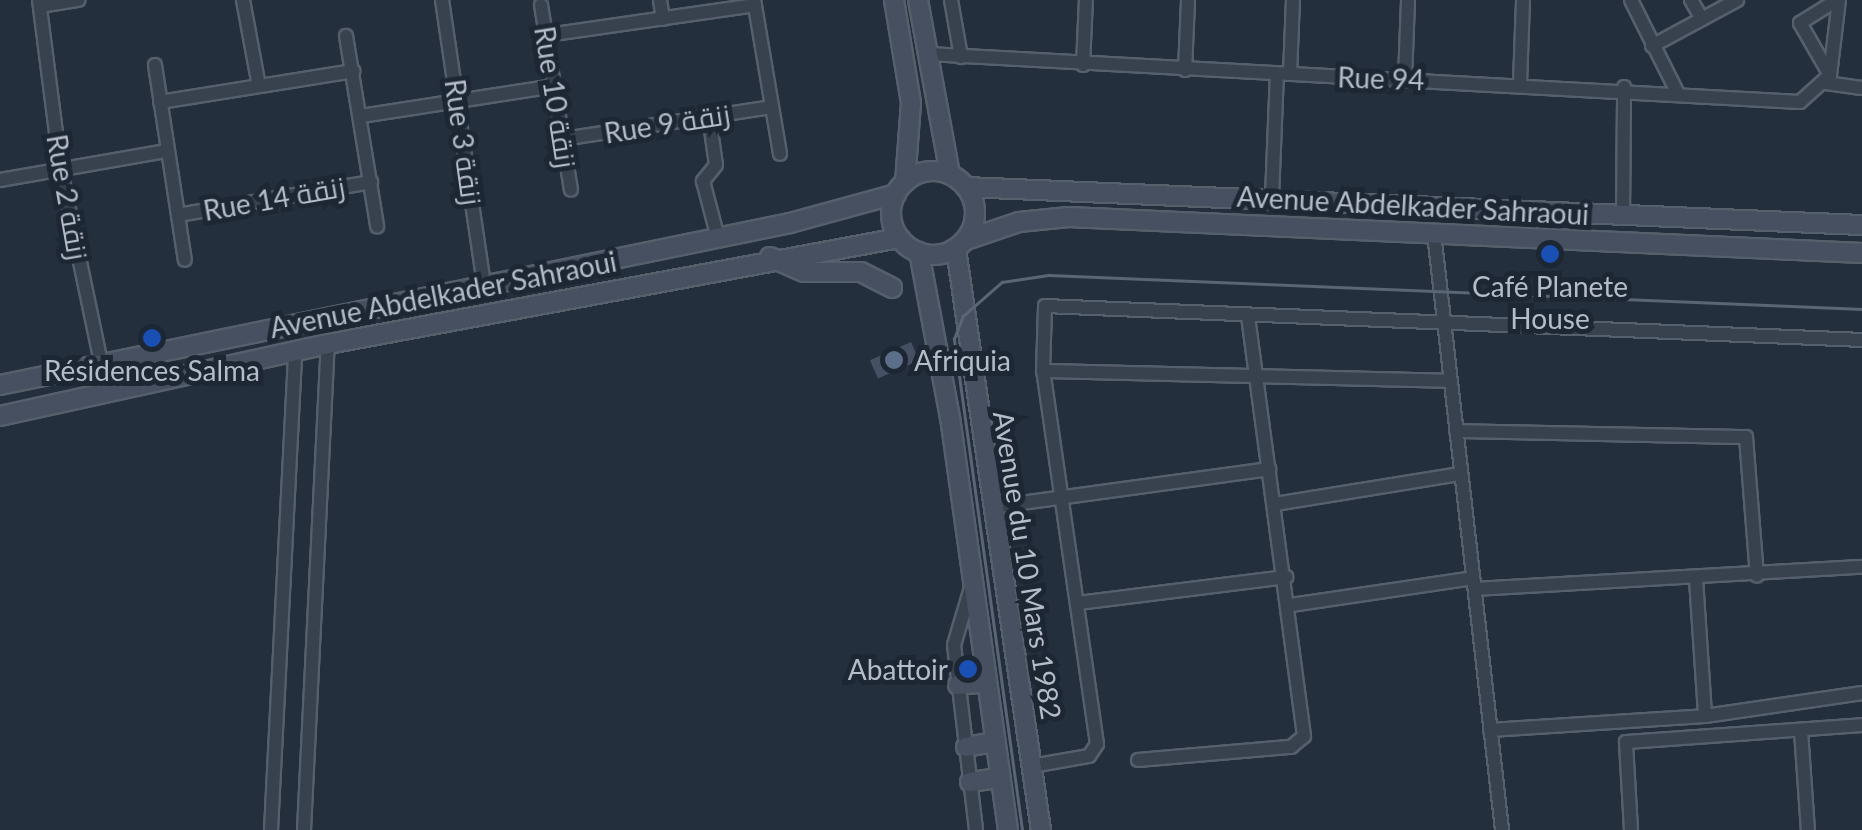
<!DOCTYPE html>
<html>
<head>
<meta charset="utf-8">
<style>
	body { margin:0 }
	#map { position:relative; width:1862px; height:830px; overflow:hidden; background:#242f3e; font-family:Lato,Cairo,sans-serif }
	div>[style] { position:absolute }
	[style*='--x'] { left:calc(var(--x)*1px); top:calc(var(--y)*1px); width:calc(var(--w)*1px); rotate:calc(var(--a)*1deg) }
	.building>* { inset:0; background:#455162; transform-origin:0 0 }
	.roads { filter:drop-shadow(2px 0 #565f6c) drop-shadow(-2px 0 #565f6c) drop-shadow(0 2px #565f6c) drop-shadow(0 -2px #565f6c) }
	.minor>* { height:12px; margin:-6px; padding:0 6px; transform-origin:6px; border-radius:6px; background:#38414e }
	.secondary>* { height:18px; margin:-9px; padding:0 9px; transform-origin:9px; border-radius:9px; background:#465061 }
	.secondary>.ring { margin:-9px; padding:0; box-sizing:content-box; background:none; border:18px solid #465061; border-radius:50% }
	.tram>* { height:2.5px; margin:-1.25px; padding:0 1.25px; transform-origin:1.25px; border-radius:1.25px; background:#5a6575 }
	.dots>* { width:28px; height:28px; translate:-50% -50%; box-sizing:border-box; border:5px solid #1d2633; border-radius:50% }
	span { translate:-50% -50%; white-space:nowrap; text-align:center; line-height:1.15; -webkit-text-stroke:10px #1d2633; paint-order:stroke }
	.street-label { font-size:28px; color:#b4bcc9 }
	.poi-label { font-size:28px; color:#b4bcc9 }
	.left { translate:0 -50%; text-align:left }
	.right { translate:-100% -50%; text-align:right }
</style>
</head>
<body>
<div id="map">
	<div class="building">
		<div style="left:911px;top:342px;width:20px;height:45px;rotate:66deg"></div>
	</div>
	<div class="roads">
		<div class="minor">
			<div style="--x:39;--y:0;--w:172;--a:82.7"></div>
			<div style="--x:61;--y:171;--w:226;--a:78.2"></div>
			<div style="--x:243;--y:0;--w:87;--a:79.5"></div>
			<div style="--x:442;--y:0;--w:287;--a:81.6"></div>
			<div style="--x:660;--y:0;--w:19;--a:81"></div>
			<div style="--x:754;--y:0;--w:156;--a:80.4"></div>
			<div style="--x:951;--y:0;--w:58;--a:80"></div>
			<div style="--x:1631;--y:0;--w:103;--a:63.4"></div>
			<div style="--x:1691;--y:0;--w:22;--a:60"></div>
			<div style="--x:541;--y:5;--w:187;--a:80.8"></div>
			<div style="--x:40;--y:6;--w:39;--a:-9"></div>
			<div style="--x:547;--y:35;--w:210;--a:-8.2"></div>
			<div style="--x:346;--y:36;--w:193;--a:80.7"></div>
			<div style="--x:1652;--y:46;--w:97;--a:-28.4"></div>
			<div style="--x:928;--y:54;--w:873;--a:3.15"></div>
			<div style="--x:1800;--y:102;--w:40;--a:-42"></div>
			<div style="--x:1830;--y:75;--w:76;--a:-83.2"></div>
			<div style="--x:155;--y:65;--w:197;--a:81.3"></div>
			<div style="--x:1083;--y:65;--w:65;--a:-87.4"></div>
			<div style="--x:1185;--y:70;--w:70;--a:-87.5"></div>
			<div style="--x:1290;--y:74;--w:74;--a:-87.7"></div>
			<div style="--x:1830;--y:75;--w:60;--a:-120"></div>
			<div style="--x:1800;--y:23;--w:44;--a:-31.9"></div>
			<div style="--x:1405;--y:79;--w:79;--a:-87.8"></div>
			<div style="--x:1520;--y:83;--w:83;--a:-87.9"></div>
			<div style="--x:1826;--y:83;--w:36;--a:8"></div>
			<div style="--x:160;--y:102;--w:196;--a:-9.1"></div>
			<div style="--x:361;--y:116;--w:196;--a:-8.8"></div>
			<div style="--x:709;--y:116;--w:49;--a:81.9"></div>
			<div style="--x:716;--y:165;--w:21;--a:129"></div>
			<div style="--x:703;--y:181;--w:59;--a:75.3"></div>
			<div style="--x:563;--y:139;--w:211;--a:-8.7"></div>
			<div style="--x:0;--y:180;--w:169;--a:-9.9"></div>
			<div style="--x:1272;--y:197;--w:123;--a:-87.7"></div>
			<div style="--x:1623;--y:214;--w:127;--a:-89.5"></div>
			<div style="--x:178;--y:215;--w:196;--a:-9.7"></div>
			<div style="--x:1434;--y:233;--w:601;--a:83.5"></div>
			<div style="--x:1043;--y:371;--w:407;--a:1.4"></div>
			<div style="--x:1456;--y:431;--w:290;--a:1.2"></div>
			<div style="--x:1746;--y:437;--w:139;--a:85.5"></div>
			<div style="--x:1275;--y:504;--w:188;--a:-9.2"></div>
			<div style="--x:992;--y:507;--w:280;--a:-7.8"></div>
			<div style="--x:1696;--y:579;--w:137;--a:86.2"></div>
			<div style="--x:973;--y:581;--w:67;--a:106.5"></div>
			<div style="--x:954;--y:645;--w:186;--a:83.2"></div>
			<div style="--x:1476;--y:589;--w:387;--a:-3.3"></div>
			<div style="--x:1078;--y:603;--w:210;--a:-7.1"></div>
			<div style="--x:1291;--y:605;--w:184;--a:-8.4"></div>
			<div style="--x:1490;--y:730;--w:215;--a:-3.7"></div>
			<div style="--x:1705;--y:716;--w:159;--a:-8.3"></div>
			<div style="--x:1801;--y:731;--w:99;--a:86"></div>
			<div style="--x:1138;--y:760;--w:154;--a:-4.9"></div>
			<div style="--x:1291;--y:747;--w:17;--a:-40"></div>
			<div style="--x:1304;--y:736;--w:425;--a:-97.6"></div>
			<div style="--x:1032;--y:766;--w:58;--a:-10"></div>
			<div style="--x:1089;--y:756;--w:14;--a:-56"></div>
			<div style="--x:1097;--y:744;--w:377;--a:-98.2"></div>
			<div style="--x:1043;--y:371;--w:65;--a:-88.2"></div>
			<div style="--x:1045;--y:306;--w:818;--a:2.38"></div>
			<div style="--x:271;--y:830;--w:481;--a:-87.1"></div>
			<div style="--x:304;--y:830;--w:487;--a:-87.2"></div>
			<div style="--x:1631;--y:830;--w:88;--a:-93.3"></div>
			<div style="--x:1626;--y:742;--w:237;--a:-4.1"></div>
		</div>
		<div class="secondary">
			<div style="--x:894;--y:0;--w:104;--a:80.6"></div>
			<div style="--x:911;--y:103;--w:79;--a:94.3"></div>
			<div style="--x:918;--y:0;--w:177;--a:79.6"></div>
			<div class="ring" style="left:891px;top:171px;width:66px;height:66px"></div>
			<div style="--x:966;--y:187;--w:897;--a:2.43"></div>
			<div style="--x:966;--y:240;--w:56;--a:-18.8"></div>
			<div style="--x:1019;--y:222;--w:50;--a:-5.7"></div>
			<div style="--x:1069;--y:217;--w:794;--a:2.6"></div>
			<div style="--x:956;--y:249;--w:587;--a:81.68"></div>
			<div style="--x:919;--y:252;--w:168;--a:79.4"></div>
			<div style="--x:950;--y:417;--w:417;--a:82"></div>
			<div style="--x:770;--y:257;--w:37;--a:24"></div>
			<div style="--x:804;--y:272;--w:57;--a:0"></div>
			<div style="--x:861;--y:272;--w:35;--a:27"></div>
			<div style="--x:0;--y:385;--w:806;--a:-11.59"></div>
			<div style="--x:790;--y:223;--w:110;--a:-15.3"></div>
			<div style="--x:0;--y:416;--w:336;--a:-12.4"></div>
			<div style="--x:328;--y:344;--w:581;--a:-10.52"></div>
			<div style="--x:958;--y:685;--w:29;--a:-6"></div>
			<div style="--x:966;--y:747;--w:29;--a:-10"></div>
			<div style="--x:970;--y:782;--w:30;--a:-8"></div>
		</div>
	</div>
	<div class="tram">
		<div style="--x:1022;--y:830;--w:496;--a:-97.9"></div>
		<div style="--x:954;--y:339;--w:25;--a:-69"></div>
		<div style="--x:963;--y:316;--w:52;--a:-41.1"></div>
		<div style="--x:1002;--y:282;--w:48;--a:-8.5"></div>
		<div style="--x:1049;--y:275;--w:814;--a:2.39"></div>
	</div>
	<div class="dots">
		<div style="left:1550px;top:254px;background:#1a4fb4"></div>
		<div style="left:152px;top:338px;background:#1a4fb4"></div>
		<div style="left:894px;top:360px;background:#5c6f8a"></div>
		<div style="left:968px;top:669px;background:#1a4fb4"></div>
	</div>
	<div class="street-label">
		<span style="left:1381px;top:78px;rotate:2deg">Rue 94</span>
		<span style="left:556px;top:97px;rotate:81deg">Rue 10 زنقة</span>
		<span style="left:667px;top:123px;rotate:-9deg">Rue 9 زنقة</span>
		<span style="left:464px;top:142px;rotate:82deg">Rue 3 زنقة</span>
		<span style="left:68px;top:197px;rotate:80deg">Rue 2 زنقة</span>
		<span style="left:274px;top:198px;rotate:-10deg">Rue 14 زنقة</span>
		<span style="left:1413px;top:205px;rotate:3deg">Avenue Abdelkader Sahraoui</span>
		<span style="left:443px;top:294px;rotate:-11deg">Avenue Abdelkader Sahraoui</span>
		<span style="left:1028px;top:565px;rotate:81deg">Avenue du 10 Mars 1982</span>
	</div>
	<div class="poi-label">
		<span style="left:1550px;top:302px">Café Planete<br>House</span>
		<span class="left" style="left:914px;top:360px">Afriquia</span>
		<span style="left:152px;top:370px">Résidences Salma</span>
		<span class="right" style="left:948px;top:669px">Abattoir</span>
	</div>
</div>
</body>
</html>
